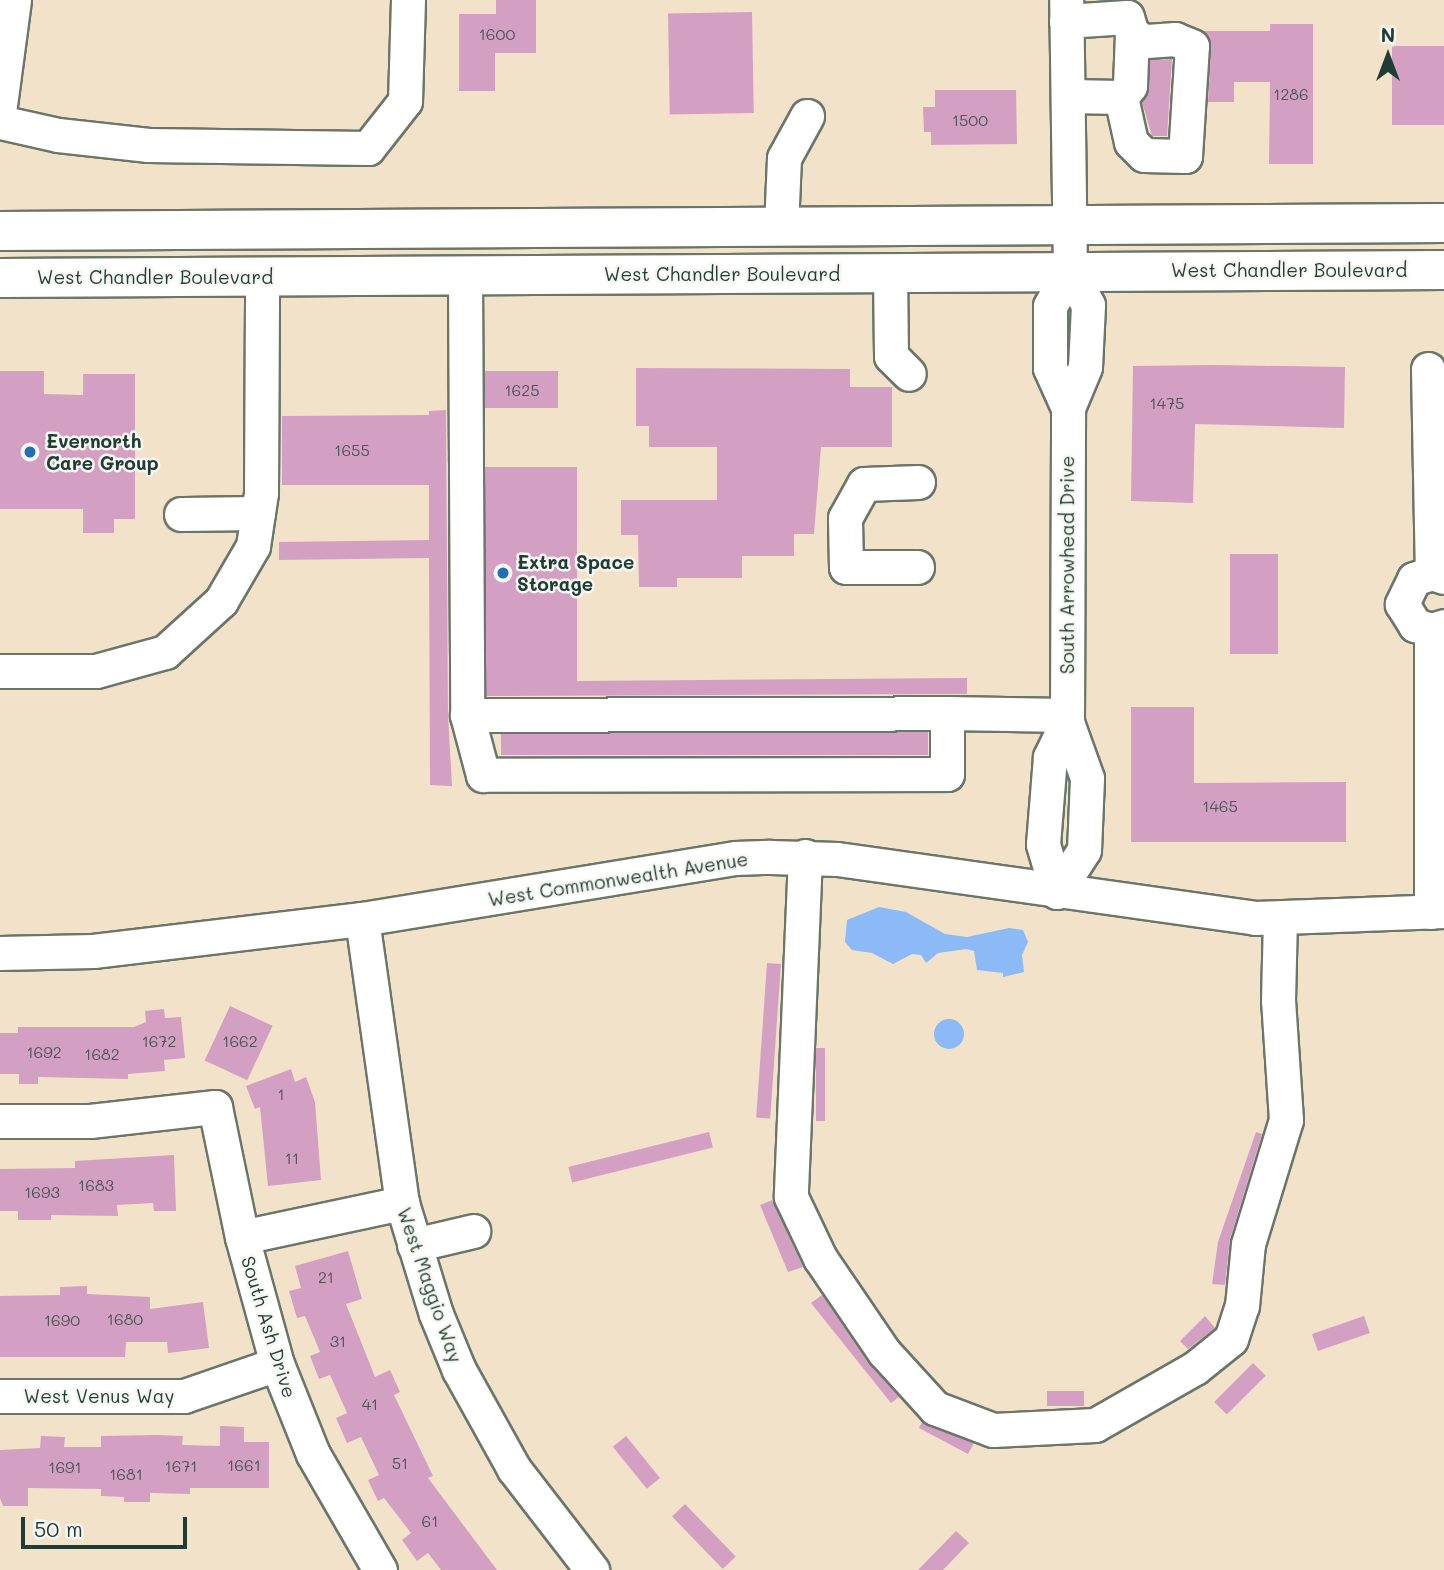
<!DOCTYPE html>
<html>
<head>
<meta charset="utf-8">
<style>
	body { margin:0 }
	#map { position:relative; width:1444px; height:1570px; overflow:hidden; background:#f2e2ca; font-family:Mali,sans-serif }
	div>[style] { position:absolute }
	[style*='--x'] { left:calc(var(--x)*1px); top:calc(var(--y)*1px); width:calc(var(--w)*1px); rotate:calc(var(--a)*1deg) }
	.water>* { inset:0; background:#8bbaf6 }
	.round { border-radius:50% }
	.building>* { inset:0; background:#d3a0c4; transform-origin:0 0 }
	.roads { filter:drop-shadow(2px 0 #697768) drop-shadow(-2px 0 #697768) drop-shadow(0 2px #697768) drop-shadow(0 -2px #697768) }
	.minor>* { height:33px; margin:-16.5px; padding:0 16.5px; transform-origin:16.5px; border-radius:16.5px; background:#fff }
	.major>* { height:38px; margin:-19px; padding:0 19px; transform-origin:19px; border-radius:19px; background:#fff }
	.dots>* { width:19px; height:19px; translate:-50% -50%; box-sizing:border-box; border:4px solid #f6f6f2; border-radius:50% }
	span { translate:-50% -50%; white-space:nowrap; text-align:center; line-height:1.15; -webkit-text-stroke:5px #f6f6f2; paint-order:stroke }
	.number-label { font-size:16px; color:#4c5658 }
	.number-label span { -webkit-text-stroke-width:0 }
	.street-label { font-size:19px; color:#1f3d34 }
	.poi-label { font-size:19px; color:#1f3d34; font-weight:700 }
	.left { translate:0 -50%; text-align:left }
	.north { position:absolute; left:1353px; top:21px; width:70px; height:70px; -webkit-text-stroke:5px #f6f6f2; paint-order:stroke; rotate:0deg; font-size:19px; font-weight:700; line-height:28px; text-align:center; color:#1f3d34 }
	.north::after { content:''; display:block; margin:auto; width:24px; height:32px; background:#1f3d34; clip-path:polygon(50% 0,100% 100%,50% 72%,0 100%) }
	.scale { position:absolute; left:21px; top:1517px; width:166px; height:32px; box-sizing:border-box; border:4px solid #1f3d34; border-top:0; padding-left:9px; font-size:21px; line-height:24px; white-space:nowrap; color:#1f3d34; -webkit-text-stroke:5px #f6f6f2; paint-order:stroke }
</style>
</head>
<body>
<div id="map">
	<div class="water">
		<div style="clip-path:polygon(879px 907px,906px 912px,945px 934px,967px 937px,1009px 928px,1023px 930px,1028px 942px,1022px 955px,1024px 972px,1003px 977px,1003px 973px,977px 970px,974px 951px,966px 949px,938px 953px,926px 963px,921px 955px,912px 954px,893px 964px,872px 953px,852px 950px,845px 942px,847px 920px)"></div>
		<div class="round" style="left:934px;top:1019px;width:30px;height:30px"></div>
	</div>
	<div class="building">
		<div style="clip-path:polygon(496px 0,536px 0,536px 53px,495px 53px,495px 91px,459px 91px,459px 14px,496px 14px)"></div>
		<div style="left:752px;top:12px;width:101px;height:84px;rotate:89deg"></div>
		<div style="clip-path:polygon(1270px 24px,1313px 24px,1313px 164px,1269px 164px,1270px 82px,1234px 82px,1234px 102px,1208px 102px,1211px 47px,1203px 31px,1270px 31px)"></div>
		<div style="left:1392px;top:46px;width:52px;height:79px"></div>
		<div style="clip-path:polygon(1172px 59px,1167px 136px,1152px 136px,1142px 102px,1149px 87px,1150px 60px)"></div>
		<div style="clip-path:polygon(935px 90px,1016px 90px,1017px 144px,931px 145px,931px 132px,924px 132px,923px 107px,935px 107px)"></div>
		<div style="clip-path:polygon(1214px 365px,1345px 367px,1344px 428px,1195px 424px,1193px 503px,1131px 501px,1133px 366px)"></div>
		<div style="clip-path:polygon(636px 368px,850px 369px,850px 387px,892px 387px,892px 447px,821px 447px,814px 534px,794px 534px,794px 556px,742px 556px,742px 578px,677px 578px,677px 587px,639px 587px,638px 535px,621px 535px,621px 500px,717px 500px,717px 447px,649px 447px,649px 426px,636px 426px)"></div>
		<div style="clip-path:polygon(0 371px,44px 371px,44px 394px,83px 395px,83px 374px,135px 374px,135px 519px,114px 519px,114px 533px,83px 533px,83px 509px,0 509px)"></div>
		<div style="left:485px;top:371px;width:73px;height:37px"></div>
		<div style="clip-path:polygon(446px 410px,448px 715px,452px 786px,430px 785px,429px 558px,279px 560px,279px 542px,429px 540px,429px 485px,282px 485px,282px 416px,429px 415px,429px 411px)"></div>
		<div style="clip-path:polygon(485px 467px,577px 467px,577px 681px,967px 678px,967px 694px,486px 696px)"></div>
		<div style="left:1230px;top:554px;width:48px;height:100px"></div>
		<div style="clip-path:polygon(1131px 707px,1194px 707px,1194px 783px,1346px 782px,1346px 842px,1131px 842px)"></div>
		<div style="left:928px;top:732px;width:23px;height:427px;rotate:90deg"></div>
		<div style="left:767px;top:963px;width:14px;height:155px;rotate:4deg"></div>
		<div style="left:230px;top:1006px;width:47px;height:60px;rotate:25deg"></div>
		<div style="clip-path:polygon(164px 1009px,165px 1018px,181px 1017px,185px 1058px,164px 1060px,165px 1071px,128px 1074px,128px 1079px,38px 1077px,38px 1084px,19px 1084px,19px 1074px,0 1074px,0 1033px,18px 1033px,18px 1027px,134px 1027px,146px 1022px,145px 1011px)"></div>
		<div style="left:816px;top:1048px;width:9px;height:73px"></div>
		<div style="clip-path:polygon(291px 1069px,295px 1082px,306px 1077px,315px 1102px,321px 1180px,268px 1186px,260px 1107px,255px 1109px,246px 1086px)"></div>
		<div style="left:709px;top:1132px;width:16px;height:145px;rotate:76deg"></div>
		<div style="clip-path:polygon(1256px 1132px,1262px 1134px,1230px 1239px,1225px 1285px,1212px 1284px,1218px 1242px)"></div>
		<div style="clip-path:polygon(174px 1155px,176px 1211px,154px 1211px,153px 1203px,117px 1205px,118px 1216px,51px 1215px,51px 1220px,18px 1220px,18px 1211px,0 1211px,0 1169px,75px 1168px,75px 1161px)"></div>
		<div style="clip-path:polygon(772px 1200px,803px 1267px,788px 1272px,760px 1205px)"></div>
		<div style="clip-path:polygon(348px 1251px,362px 1299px,346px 1304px,375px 1377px,390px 1370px,400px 1392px,394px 1395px,433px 1476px,428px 1478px,497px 1570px,441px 1570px,428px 1553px,417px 1561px,402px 1540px,411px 1533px,384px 1498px,378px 1501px,368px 1480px,379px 1475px,361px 1437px,347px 1443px,336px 1418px,347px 1413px,330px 1375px,319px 1379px,310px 1356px,320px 1352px,305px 1316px,297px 1318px,289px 1291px,301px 1288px,295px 1266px)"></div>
		<div style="clip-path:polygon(87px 1286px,87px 1294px,150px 1297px,150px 1309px,203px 1302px,209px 1348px,168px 1353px,167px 1342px,126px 1342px,125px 1357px,0 1357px,0 1296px,60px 1295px,60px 1287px)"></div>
		<div style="clip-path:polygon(822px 1295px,868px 1363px,899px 1397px,891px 1403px,811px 1303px)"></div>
		<div style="clip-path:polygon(1205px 1316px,1215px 1328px,1188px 1349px,1180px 1341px)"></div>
		<div style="left:1364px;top:1316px;width:18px;height:55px;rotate:71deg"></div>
		<div style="left:1253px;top:1363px;width:18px;height:55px;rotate:45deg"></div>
		<div style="left:1084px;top:1391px;width:15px;height:37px;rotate:90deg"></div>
		<div style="clip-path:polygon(922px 1422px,974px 1443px,968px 1454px,919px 1428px)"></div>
		<div style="clip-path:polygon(220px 1426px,244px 1427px,244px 1442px,269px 1442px,269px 1488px,190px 1488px,190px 1494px,150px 1493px,150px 1502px,124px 1502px,124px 1497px,101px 1496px,101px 1489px,28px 1488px,28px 1506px,3px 1506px,0 1498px,0 1450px,40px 1448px,41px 1436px,65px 1437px,64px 1447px,101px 1447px,101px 1436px,157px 1435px,183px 1436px,182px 1445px,220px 1446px)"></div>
		<div style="left:626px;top:1436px;width:54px;height:17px;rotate:51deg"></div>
		<div style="left:685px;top:1504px;width:73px;height:18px;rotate:46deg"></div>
		<div style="clip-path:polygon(956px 1531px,969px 1543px,943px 1570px,918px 1570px)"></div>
	</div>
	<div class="roads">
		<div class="minor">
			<div style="--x:1066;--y:21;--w:61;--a:-3.8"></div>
			<div style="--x:1127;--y:17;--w:17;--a:73"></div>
			<div style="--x:1132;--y:33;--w:53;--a:92.2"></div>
			<div style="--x:1130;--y:86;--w:14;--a:129"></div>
			<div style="--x:1068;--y:96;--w:53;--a:1.1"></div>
			<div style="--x:1121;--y:97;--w:46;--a:77.5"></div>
			<div style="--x:1131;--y:142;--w:18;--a:45"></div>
			<div style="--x:1144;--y:155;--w:41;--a:1.4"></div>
			<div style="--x:1185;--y:156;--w:110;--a:-86.4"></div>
			<div style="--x:1192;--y:46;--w:18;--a:-158"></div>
			<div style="--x:1175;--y:39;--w:32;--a:176"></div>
			<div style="--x:1143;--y:41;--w:14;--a:-144"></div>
			<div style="--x:0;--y:105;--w:106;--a:-82.4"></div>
			<div style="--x:0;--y:122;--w:59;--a:12.6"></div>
			<div style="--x:58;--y:135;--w:91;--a:6.3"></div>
			<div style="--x:148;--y:145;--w:220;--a:0.8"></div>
			<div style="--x:368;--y:148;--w:60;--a:-51.8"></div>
			<div style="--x:405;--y:101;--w:101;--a:-88.3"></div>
			<div style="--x:781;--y:227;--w:69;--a:-87.5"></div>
			<div style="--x:784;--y:158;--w:48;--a:-61.3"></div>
			<div style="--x:890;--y:272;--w:84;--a:89.3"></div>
			<div style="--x:891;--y:356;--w:25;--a:45"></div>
			<div style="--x:465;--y:276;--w:439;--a:89.7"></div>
			<div style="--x:467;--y:715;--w:480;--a:-0.2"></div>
			<div style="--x:947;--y:713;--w:61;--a:90"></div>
			<div style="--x:947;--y:774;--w:464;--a:179.9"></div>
			<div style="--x:483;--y:775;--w:62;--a:-104.9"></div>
			<div style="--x:1428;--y:369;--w:204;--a:88.9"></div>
			<div style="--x:1068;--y:408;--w:44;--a:-114.2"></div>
			<div style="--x:1050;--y:368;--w:62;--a:-90"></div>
			<div style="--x:1050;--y:306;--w:40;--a:-60.3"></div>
			<div style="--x:181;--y:514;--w:77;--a:-0.7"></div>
			<div style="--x:917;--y:567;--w:71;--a:180"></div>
			<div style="--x:846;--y:567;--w:49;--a:-91.2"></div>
			<div style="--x:845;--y:518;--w:39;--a:-61"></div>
			<div style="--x:864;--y:484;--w:54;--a:-2.1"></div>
			<div style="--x:1444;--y:577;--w:13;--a:-162"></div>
			<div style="--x:1432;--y:573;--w:19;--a:162"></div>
			<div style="--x:1414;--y:579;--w:28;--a:116"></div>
			<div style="--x:1402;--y:604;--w:25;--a:58"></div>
			<div style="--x:1415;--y:625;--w:17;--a:17"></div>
			<div style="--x:1431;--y:630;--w:14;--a:-17"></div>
			<div style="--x:1431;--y:630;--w:282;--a:90"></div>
			<div style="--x:0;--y:671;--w:96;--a:0"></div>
			<div style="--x:96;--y:671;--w:72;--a:-15.4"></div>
			<div style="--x:165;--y:652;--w:76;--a:-42.3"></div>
			<div style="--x:221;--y:601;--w:64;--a:-59.8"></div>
			<div style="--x:253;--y:546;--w:54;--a:-81.4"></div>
			<div style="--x:261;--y:493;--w:216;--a:-89.7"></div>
			<div style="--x:947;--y:713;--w:120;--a:1"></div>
			<div style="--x:805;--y:856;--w:341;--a:92.4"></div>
			<div style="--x:791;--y:1197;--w:68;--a:64.6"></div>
			<div style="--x:820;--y:1258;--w:114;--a:55.8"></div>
			<div style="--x:884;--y:1352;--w:76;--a:47.7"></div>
			<div style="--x:935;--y:1408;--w:62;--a:20.8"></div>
			<div style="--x:993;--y:1430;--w:102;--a:-2.8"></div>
			<div style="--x:1095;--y:1425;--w:115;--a:-29.7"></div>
			<div style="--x:1195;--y:1368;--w:46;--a:-38.9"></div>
			<div style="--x:1231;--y:1339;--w:35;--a:-72"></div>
			<div style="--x:1242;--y:1306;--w:62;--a:-84.5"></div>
			<div style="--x:1248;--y:1244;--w:130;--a:-73"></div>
			<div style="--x:1286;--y:1120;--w:120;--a:-93.8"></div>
			<div style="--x:1278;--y:1000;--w:81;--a:-88.6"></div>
			<div style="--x:1057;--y:892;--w:50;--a:-57.3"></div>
			<div style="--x:1084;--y:850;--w:72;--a:-87.6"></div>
			<div style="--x:1087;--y:778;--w:59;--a:-109.7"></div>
			<div style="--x:1067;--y:722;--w:314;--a:-89.8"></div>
			<div style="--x:1068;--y:408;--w:44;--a:-67.5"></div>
			<div style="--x:1085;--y:367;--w:62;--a:-87.2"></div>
			<div style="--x:1088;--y:305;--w:38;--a:-118"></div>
			<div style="--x:1070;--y:271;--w:271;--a:-90.8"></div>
			<div style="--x:1057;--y:892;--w:50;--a:-106.3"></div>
			<div style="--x:1043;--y:844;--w:87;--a:-85.4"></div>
			<div style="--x:1050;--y:757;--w:39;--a:-64"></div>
			<div style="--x:362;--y:919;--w:287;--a:82"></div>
			<div style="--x:402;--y:1203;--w:116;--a:73"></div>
			<div style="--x:436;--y:1314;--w:61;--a:67.7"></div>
			<div style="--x:459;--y:1370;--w:113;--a:60.9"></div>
			<div style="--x:514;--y:1469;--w:128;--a:52.3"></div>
			<div style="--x:0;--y:953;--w:93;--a:-1.2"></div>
			<div style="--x:93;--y:951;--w:271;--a:-6.8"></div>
			<div style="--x:362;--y:919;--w:378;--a:-9.3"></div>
			<div style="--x:735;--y:858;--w:35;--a:-2"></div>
			<div style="--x:770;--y:857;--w:67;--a:1.7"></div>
			<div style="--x:837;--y:859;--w:422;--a:8"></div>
			<div style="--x:1255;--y:918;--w:189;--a:-2.1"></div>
			<div style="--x:0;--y:1121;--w:90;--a:0"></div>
			<div style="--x:90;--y:1121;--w:126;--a:-6.4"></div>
			<div style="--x:215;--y:1107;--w:133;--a:78.3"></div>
			<div style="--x:242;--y:1237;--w:132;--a:74.6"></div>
			<div style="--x:277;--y:1364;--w:97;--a:68.2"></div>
			<div style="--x:313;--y:1454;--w:134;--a:60"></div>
			<div style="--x:242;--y:1237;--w:164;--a:-12"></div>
			<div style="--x:414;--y:1245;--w:61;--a:-13.3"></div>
			<div style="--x:0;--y:1396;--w:184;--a:0"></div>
			<div style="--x:184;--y:1396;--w:98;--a:-19"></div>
		</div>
		<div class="major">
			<div style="--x:0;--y:231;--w:1444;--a:-0.32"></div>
			<div style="--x:0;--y:278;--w:1444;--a:-0.32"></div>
		</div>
	</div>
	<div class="dots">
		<div style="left:30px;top:452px;background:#1f6fb2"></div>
		<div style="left:503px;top:573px;background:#1f6fb2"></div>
	</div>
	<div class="number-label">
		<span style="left:497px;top:34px">1600</span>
		<span style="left:1291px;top:94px">1286</span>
		<span style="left:970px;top:120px">1500</span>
		<span style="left:522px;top:390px">1625</span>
		<span style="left:1167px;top:403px">1475</span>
		<span style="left:352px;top:450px">1655</span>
		<span style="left:1220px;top:806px">1465</span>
		<span style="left:159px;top:1041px">1672</span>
		<span style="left:240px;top:1041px">1662</span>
		<span style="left:44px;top:1052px">1692</span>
		<span style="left:102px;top:1054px">1682</span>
		<span style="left:281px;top:1094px">1</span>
		<span style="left:292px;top:1158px">11</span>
		<span style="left:96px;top:1185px">1683</span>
		<span style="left:42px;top:1192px">1693</span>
		<span style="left:326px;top:1277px">21</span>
		<span style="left:125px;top:1319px">1680</span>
		<span style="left:62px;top:1320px">1690</span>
		<span style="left:338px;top:1341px">31</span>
		<span style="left:370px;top:1404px">41</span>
		<span style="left:400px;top:1463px">51</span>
		<span style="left:244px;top:1465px">1661</span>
		<span style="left:181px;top:1466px">1671</span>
		<span style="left:65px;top:1467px">1691</span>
		<span style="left:126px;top:1474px">1681</span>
		<span style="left:430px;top:1521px">61</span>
	</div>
	<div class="street-label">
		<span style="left:1289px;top:270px">West Chandler Boulevard</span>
		<span style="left:722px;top:274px">West Chandler Boulevard</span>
		<span style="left:155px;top:277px">West Chandler Boulevard</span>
		<span style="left:1067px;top:565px;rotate:-90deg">South Arrowhead Drive</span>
		<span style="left:618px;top:879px;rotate:-9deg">West Commonwealth Avenue</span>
		<span style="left:430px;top:1285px;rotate:71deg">West Maggio Way</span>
		<span style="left:269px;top:1327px;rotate:73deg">South Ash Drive</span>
		<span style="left:99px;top:1396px">West Venus Way</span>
	</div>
	<div class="poi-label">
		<span class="left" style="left:46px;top:452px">Evernorth<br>Care Group</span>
		<span class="left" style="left:517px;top:573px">Extra Space<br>Storage</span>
	</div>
	<div class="north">N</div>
	<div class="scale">50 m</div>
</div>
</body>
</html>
